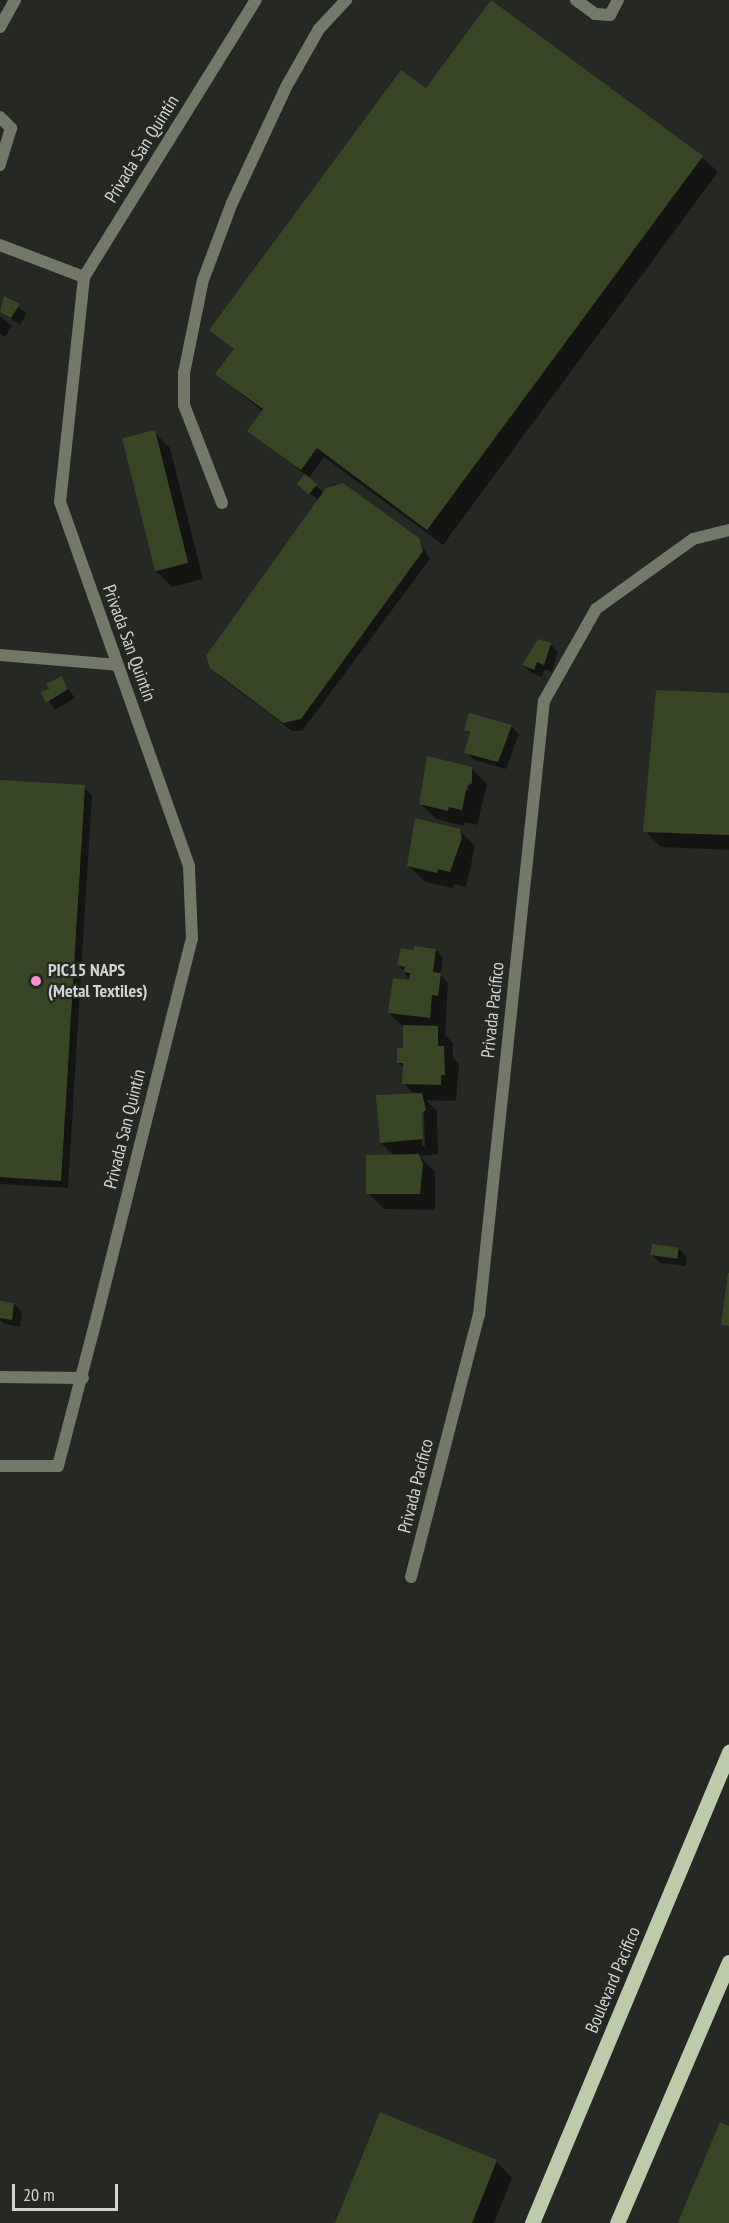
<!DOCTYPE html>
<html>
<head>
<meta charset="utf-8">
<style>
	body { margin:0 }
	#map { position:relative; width:729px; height:2223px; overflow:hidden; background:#262923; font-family:"PT Sans Narrow",sans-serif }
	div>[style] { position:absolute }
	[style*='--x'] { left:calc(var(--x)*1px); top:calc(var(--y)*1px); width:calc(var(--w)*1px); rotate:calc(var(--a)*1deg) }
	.shadow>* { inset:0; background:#0007 }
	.building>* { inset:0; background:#394625; transform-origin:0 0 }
	.lane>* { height:12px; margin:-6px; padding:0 6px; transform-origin:6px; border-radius:6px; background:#727969 }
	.street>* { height:12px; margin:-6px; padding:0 6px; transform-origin:6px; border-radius:6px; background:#727969 }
	.primary>* { height:15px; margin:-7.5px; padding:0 7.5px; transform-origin:7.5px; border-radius:7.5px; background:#bdcbab }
	.dots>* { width:16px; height:16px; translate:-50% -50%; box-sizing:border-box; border:3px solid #262923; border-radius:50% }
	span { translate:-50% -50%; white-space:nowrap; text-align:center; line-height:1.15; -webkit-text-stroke:4.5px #262923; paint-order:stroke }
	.street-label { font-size:18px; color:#d4d5d1 }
	.poi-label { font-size:18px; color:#d4d5d1; font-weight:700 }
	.left { translate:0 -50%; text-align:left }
	.scale { position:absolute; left:12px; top:2184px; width:106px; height:27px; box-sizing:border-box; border:3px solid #d4d5d1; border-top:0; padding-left:8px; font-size:18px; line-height:21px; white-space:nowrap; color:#d4d5d1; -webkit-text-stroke:4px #262923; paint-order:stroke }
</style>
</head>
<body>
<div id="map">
	<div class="shadow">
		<div style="clip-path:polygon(426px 90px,702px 157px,718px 172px,443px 545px,324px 457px,308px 479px,324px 493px,318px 500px,307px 491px,299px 484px,306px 475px,249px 430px,263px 412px,217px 374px,235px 350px,211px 330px)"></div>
		<div style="clip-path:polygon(5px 298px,27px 313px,20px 325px,0 311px)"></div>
		<div style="clip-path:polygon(0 316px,12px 326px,5px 337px,0 334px)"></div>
		<div style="clip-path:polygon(154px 432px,170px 448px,203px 579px,172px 587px,156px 571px)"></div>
		<div style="clip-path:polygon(342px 484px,418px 539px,430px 559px,302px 731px,292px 731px,219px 676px,208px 657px,333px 485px)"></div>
		<div style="clip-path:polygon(550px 644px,558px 652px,552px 672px,545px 669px,542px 677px,531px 673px,523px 665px)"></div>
		<div style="clip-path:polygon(61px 678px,75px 698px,55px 710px,43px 693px)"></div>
		<div style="clip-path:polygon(729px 694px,729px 850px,661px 847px,645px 831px)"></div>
		<div style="clip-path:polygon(511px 726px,519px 734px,506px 769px,474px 760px,466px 752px,471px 735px,466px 730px)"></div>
		<div style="clip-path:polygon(evenodd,471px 768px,487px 784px,477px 825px,465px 822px,464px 826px,436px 819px,420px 803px,471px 768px,471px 777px,468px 790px,465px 789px,471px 777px)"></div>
		<div style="clip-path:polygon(0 782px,84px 787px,92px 795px,68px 1188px,0 1184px)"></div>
		<div style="clip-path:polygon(459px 830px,475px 846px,466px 887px,454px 884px,453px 888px,425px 882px,409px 866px)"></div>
		<div style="clip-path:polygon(evenodd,402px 950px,436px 950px,443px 958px,441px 975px,448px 983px,445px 1035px,453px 1043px,453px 1058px,459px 1064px,456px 1101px,426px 1100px,437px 1111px,438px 1154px,420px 1156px,435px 1172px,435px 1210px,384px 1209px,368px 1193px,394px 1156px,381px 1143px,415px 1095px,404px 1084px,404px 1068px,398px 1062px,404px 1050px,404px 1028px,389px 1013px,410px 981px,399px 965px,402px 950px,421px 1110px,424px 1113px,425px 1146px,422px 1146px,421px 1110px)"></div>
		<div style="clip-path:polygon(679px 1249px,687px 1257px,686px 1266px,660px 1263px,652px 1255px)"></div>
		<div style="clip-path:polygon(0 1303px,14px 1304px,22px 1312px,20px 1327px,5px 1324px,0 1320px)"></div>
		<div style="clip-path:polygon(381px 2114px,497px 2162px,512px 2178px,494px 2223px,337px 2223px)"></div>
	</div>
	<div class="building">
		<div style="clip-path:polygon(491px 0,703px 156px,427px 530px,317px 448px,301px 470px,247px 431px,263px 409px,215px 374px,234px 349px,209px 330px,401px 70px,426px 88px)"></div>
		<div style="clip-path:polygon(4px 296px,20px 304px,11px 318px,0 312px)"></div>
		<div style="left:155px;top:430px;width:137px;height:34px;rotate:76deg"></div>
		<div style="left:305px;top:474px;width:16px;height:13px;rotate:40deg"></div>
		<div style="clip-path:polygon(343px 483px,419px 538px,423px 551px,301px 719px,283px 723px,210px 668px,206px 656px,326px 488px)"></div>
		<div style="clip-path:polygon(538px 639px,551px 643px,544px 665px,537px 662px,534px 670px,522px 665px)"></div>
		<div style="clip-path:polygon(62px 676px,68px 689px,46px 703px,41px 692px,49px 689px,46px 684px)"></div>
		<div style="clip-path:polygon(656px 690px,729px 693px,729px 835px,643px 832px)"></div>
		<div style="clip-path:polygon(469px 713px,512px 725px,498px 762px,464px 753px,470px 732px,464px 730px)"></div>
		<div style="clip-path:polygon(427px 756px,472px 767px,472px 783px,467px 786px,462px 810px,449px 807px,448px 811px,419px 804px)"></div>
		<div style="clip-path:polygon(0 780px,85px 785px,61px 1181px,0 1177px)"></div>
		<div style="clip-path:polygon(415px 818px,460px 829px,462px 838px,450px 872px,438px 869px,437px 873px,407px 866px)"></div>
		<div style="clip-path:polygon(414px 946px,436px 949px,433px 972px,441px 973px,438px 996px,432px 995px,430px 1018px,388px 1013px,393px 978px,409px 980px,410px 973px,403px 972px,405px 967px,397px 965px,401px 948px,414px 950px)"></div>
		<div style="clip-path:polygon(403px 1025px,438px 1026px,438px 1046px,444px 1046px,445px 1075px,441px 1075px,441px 1085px,402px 1084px,403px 1063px,397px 1063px,397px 1048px,403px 1048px)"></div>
		<div style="clip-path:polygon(422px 1093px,426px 1110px,422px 1113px,423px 1139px,380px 1143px,376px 1095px)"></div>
		<div style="clip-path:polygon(419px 1154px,423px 1164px,420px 1194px,366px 1194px,366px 1155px)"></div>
		<div style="left:652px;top:1244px;width:27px;height:11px;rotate:8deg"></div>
		<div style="clip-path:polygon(728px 1273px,729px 1273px,729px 1326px,721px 1325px)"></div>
		<div style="clip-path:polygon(0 1301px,14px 1303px,12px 1320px,0 1318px)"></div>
		<div style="clip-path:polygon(380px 2112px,497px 2160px,472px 2223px,335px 2223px)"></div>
		<div style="clip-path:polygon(720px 2122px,729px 2126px,729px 2223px,681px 2223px,678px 2222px)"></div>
	</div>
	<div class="lane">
		<div style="--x:576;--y:0;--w:24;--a:36"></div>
		<div style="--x:595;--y:14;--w:15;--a:4"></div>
		<div style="--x:610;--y:15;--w:17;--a:-62"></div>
		<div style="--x:0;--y:27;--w:31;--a:-61"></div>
		<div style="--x:0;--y:117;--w:16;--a:45"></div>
		<div style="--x:11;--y:128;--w:39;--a:107"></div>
		<div style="--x:0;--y:245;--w:90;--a:20.9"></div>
		<div style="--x:222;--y:503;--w:105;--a:-111.2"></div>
		<div style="--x:184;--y:405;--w:32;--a:-90"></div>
		<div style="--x:184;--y:373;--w:95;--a:-78.5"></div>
		<div style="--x:203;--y:280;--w:82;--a:-69.4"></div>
		<div style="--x:232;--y:203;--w:128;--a:-65"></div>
		<div style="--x:286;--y:87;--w:67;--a:-60.4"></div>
		<div style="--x:319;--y:29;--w:40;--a:-47"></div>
		<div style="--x:0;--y:655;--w:118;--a:4.8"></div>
		<div style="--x:0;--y:1377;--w:83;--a:0.7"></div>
		<div style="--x:0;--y:1466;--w:58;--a:0"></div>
		<div style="--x:58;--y:1466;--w:138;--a:-75.4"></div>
	</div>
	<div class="street">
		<div style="--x:93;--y:1332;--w:405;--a:-75.9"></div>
		<div style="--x:192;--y:939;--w:73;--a:-92.4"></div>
		<div style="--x:189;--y:866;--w:386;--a:-109.5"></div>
		<div style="--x:60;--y:502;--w:226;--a:-83.9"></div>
		<div style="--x:84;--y:277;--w:326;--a:-58.2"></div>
		<div style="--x:411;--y:1577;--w:271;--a:-75.5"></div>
		<div style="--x:479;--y:1315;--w:617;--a:-83.96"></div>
		<div style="--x:544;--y:701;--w:106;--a:-60.5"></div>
		<div style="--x:596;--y:609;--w:120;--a:-35.8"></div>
		<div style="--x:693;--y:539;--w:37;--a:-14"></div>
	</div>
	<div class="primary">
		<div style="--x:532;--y:2223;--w:511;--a:-67.3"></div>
		<div style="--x:617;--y:2223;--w:284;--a:-66.8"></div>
	</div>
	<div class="dots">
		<div style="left:36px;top:981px;background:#f690d0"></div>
	</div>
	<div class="street-label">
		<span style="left:142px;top:149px;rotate:-58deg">Privada San Quintín</span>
		<span style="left:129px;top:643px;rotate:70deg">Privada San Quintín</span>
		<span style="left:493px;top:1010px;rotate:-84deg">Privada Pacífico</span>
		<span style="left:125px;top:1129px;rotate:-76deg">Privada San Quintín</span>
		<span style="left:416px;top:1486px;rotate:-76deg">Privada Pacífico</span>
		<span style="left:613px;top:1980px;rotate:-67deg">Boulevard Pacífico</span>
	</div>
	<div class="poi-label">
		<span class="left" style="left:48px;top:981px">PIC15 NAPS<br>(Metal Textiles)</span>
	</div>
	<div class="scale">20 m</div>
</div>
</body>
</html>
